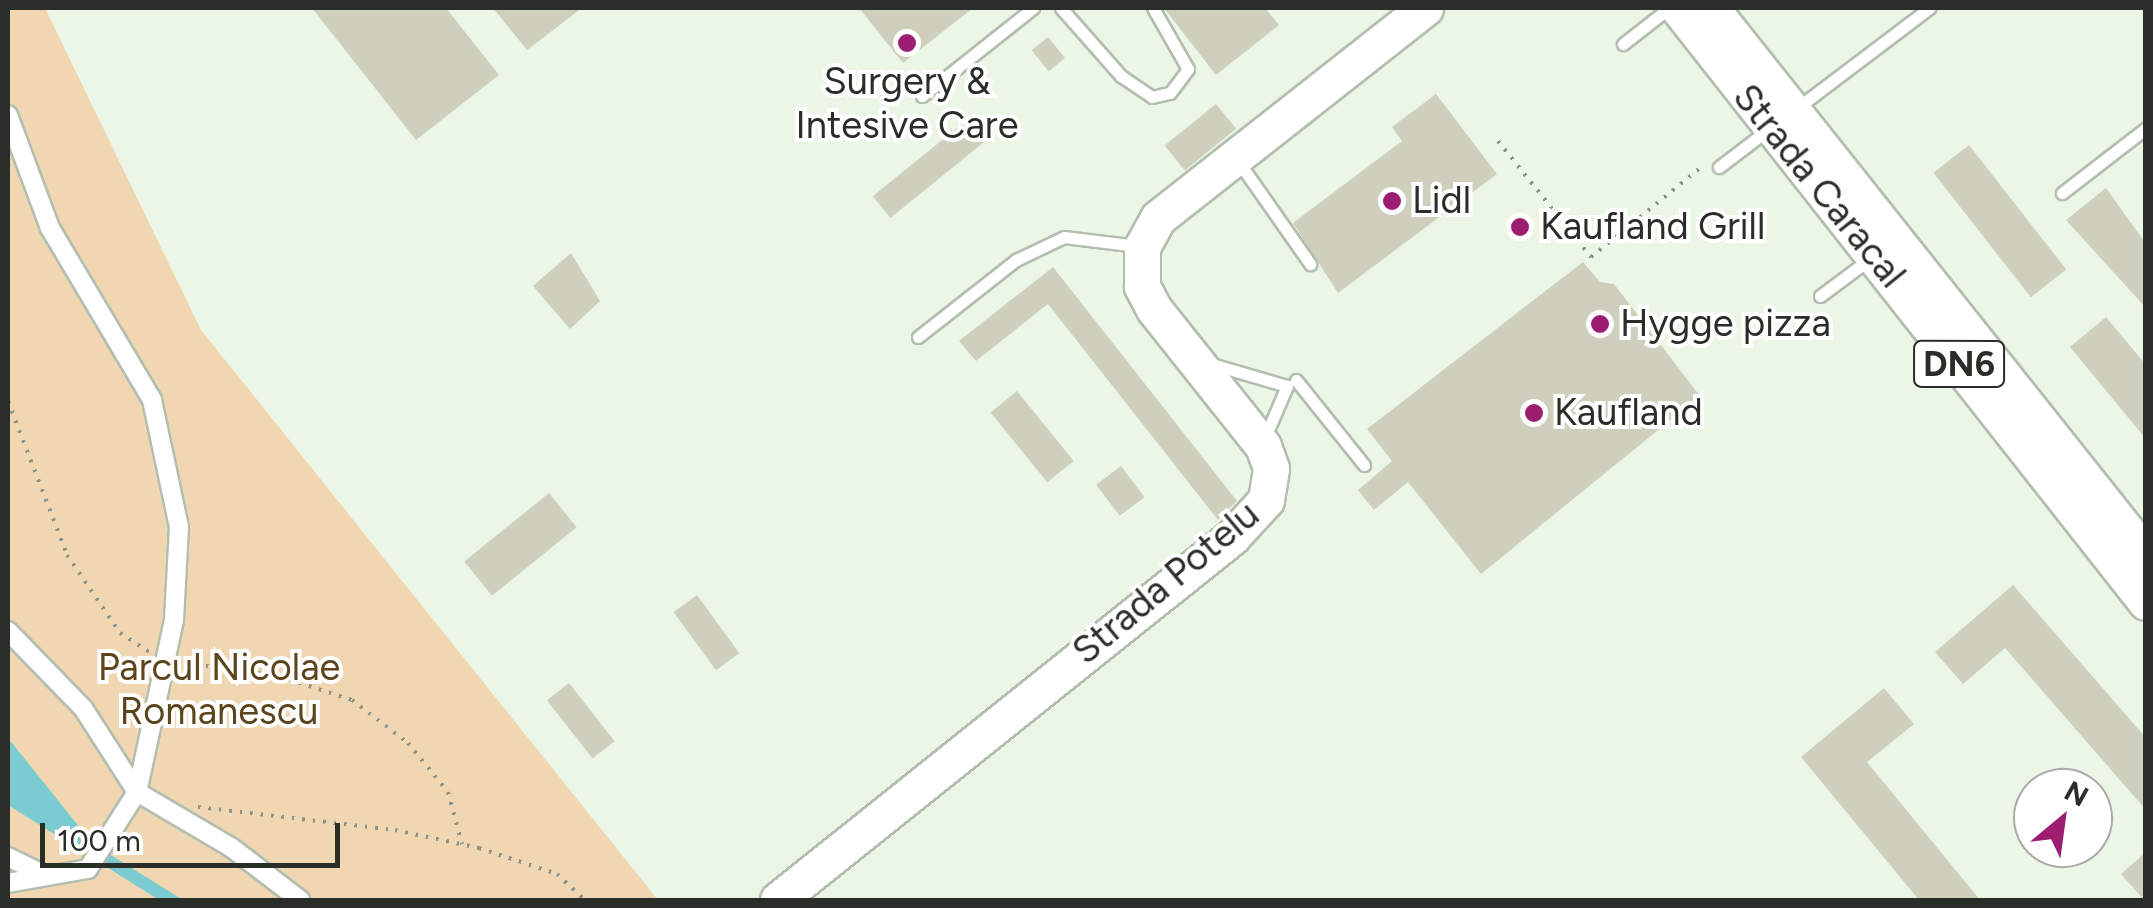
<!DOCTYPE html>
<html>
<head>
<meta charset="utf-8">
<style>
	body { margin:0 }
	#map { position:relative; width:2153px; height:908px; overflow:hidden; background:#ebf6e7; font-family:Figtree,sans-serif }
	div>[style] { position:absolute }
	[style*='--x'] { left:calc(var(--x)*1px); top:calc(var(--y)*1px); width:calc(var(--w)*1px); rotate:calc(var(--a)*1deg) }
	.green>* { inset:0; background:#f1d7b1 }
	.water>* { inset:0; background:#7bccd0 }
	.building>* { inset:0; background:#cecfbd; transform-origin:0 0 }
	.path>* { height:4px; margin-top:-2px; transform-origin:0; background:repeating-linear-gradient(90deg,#8c9489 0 2.5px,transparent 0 10.5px) }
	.roads { filter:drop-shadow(2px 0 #b3beb0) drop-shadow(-2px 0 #b3beb0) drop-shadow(0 2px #b3beb0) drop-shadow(0 -2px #b3beb0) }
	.service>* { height:11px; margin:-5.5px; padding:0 5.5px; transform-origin:5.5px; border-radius:5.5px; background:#fff }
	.pedestrian>* { height:18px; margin:-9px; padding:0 9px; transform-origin:9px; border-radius:9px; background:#fff }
	.primary>* { height:35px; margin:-17.5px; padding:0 17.5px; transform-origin:17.5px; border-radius:17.5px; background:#fff }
	.dots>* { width:28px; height:28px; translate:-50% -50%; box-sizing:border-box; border:5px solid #fff; border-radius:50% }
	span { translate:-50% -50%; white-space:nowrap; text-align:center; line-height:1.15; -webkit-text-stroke:8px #fff; paint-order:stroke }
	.shield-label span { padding:2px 8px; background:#fff; border:2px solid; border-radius:8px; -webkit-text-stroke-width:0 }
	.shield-label { font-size:35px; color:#2a2e28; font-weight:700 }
	.poi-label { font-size:38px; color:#2a2e28 }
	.left { translate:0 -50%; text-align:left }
	.street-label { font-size:38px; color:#2a2e28 }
	.park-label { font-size:38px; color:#5c441b }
	.frame { position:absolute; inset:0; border:10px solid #2a2e28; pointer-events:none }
	.north { position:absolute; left:2013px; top:768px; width:100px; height:100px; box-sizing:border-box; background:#fff; border:2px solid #aaaba9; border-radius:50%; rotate:29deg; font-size:28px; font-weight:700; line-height:40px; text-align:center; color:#2a2e28 }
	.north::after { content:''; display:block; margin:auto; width:35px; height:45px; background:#9d1d70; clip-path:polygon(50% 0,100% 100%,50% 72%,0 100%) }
	.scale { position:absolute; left:40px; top:823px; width:300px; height:45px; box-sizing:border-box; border:5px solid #2a2e28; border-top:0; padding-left:12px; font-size:30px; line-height:35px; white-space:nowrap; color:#2a2e28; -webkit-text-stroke:8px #fff; paint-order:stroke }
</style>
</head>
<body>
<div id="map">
	<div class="green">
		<div style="clip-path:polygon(8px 8px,45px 8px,201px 330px,658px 900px,8px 900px)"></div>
	</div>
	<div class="water">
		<div style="clip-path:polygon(8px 738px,93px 844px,183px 900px,159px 900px,8px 805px)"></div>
	</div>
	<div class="building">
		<div style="clip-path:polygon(312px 8px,446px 8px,499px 75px,416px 140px)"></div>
		<div style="clip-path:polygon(493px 8px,582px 8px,527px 50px)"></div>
		<div style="clip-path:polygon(859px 8px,973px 8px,903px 63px)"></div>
		<div style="clip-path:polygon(1164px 8px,1265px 8px,1279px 25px,1216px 75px)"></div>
		<div style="left:1048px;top:37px;width:27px;height:21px;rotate:51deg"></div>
		<div style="clip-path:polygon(1436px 94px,1497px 174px,1338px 293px,1293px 223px,1402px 141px,1392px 127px)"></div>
		<div style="left:1216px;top:104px;width:32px;height:66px;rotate:51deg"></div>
		<div style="left:973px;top:115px;width:28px;height:129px;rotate:51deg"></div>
		<div style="left:1969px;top:145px;width:158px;height:45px;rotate:52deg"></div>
		<div style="clip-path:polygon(2106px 188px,2146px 244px,2146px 308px,2066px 220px)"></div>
		<div style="clip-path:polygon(571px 253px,600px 301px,570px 329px,533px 286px)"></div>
		<div style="clip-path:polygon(1583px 262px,1600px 282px,1614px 284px,1700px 396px,1481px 574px,1408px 482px,1374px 510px,1358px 490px,1392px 461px,1367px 429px)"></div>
		<div style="clip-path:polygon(1053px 267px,1237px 501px,1218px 520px,1048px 304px,976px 361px,959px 341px)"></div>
		<div style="clip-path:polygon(2106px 317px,2146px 365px,2146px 439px,2070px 347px)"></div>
		<div style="left:1017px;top:391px;width:90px;height:34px;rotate:51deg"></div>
		<div style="left:1121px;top:466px;width:39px;height:31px;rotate:53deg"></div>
		<div style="left:549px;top:493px;width:44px;height:109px;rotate:51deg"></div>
		<div style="clip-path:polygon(2013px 585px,2146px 738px,2146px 810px,2005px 648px,1963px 684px,1935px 652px)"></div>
		<div style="left:697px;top:595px;width:72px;height:29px;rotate:54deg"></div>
		<div style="left:569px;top:683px;width:74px;height:28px;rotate:52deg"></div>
		<div style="clip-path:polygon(1884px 688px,1914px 724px,1867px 762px,1980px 900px,1919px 900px,1801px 757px)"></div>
		<div style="clip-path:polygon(2146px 852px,2146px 900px,2144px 900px,2121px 874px)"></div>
	</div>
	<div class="path">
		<div style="--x:1498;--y:141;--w:149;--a:51.3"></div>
		<div style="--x:1591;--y:257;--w:146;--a:-39.2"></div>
		<div style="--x:8;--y:401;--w:165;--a:69"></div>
		<div style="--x:67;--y:555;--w:94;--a:55.8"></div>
		<div style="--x:120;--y:633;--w:35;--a:33"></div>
		<div style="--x:185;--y:663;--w:95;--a:7.9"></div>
		<div style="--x:279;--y:676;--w:77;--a:18.2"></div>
		<div style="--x:352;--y:700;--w:71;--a:37.5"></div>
		<div style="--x:408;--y:743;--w:63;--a:50.8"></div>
		<div style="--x:448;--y:792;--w:54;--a:74.9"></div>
		<div style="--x:198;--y:807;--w:198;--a:6.7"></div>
		<div style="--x:395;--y:830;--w:86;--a:12.1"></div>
		<div style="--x:479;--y:848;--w:82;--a:18.4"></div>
		<div style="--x:557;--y:874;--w:38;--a:43"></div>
	</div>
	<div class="roads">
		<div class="service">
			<div style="--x:1061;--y:8;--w:91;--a:48.6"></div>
			<div style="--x:1121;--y:76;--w:37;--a:34"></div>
			<div style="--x:1152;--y:97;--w:18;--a:-13"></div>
			<div style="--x:1170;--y:93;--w:30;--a:-53"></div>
			<div style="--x:1188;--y:69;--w:70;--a:-119.8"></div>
			<div style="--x:1623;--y:44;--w:58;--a:-38"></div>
			<div style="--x:922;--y:96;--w:142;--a:-38.4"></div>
			<div style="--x:1797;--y:108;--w:166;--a:-37.1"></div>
			<div style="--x:1238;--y:161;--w:126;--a:55"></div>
			<div style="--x:1719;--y:167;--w:64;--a:-37.4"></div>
			<div style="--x:2062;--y:193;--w:106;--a:-37.7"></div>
			<div style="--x:1820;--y:296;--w:64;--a:-36.7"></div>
			<div style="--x:918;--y:337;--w:125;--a:-38.2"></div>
			<div style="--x:1016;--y:260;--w:53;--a:-25.6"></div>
			<div style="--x:1064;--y:237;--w:74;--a:7"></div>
			<div style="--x:1215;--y:365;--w:75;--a:16.3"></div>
			<div style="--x:1296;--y:380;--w:109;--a:51.3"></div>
			<div style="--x:1265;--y:437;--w:56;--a:-66.7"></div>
		</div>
		<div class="pedestrian">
			<div style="--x:8;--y:115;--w:121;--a:69.6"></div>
			<div style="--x:50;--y:228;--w:200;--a:59.3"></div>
			<div style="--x:152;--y:400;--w:130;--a:78"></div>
			<div style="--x:179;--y:527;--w:93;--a:93.1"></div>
			<div style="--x:174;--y:620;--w:176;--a:102.1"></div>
			<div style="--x:137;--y:792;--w:91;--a:122.5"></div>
			<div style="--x:88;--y:869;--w:81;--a:170.1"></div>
			<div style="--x:8;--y:631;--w:107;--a:45.8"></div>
			<div style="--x:83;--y:708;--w:100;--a:57.3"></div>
			<div style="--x:137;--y:792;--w:110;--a:30.5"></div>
			<div style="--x:232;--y:848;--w:86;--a:37.4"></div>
			<div style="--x:8;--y:857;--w:43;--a:26"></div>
		</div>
		<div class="primary">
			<div style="--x:1678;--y:8;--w:756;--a:51.77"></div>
			<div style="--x:1711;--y:8;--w:699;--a:51.51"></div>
			<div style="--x:778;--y:900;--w:581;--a:-38.64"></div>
			<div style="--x:1232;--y:537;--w:50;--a:-47.4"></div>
			<div style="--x:1266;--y:500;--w:32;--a:-81"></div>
			<div style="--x:1271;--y:468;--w:23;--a:-110"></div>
			<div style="--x:1263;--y:446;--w:175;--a:-128.5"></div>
			<div style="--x:1154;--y:309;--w:26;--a:-118"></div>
			<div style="--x:1142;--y:286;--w:39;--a:-90"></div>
			<div style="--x:1142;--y:247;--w:33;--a:-61"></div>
			<div style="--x:1158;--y:218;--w:340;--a:-38.2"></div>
		</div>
	</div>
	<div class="dots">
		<div style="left:907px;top:43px;background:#9d1d70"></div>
		<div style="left:1392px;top:201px;background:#9d1d70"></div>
		<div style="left:1520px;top:227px;background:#9d1d70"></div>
		<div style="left:1600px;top:324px;background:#9d1d70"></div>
		<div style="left:1534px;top:413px;background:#9d1d70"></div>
	</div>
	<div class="shield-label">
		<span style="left:1959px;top:364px">DN6</span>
	</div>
	<div class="poi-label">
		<span style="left:907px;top:104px">Surgery &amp;<br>Intesive Care</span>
		<span class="left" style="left:1412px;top:201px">Lidl</span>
		<span class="left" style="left:1540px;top:227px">Kaufland Grill</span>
		<span class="left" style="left:1620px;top:324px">Hygge pizza</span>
		<span class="left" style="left:1554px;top:413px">Kaufland</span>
	</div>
	<div class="street-label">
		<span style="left:1819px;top:186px;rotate:51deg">Strada Caracal</span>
		<span style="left:1166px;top:583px;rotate:-40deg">Strada Potelu</span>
	</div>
	<div class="park-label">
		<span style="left:219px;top:690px">Parcul Nicolae<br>Romanescu</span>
	</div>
	<div class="frame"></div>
	<div class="north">N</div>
	<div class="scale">100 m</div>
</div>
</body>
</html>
